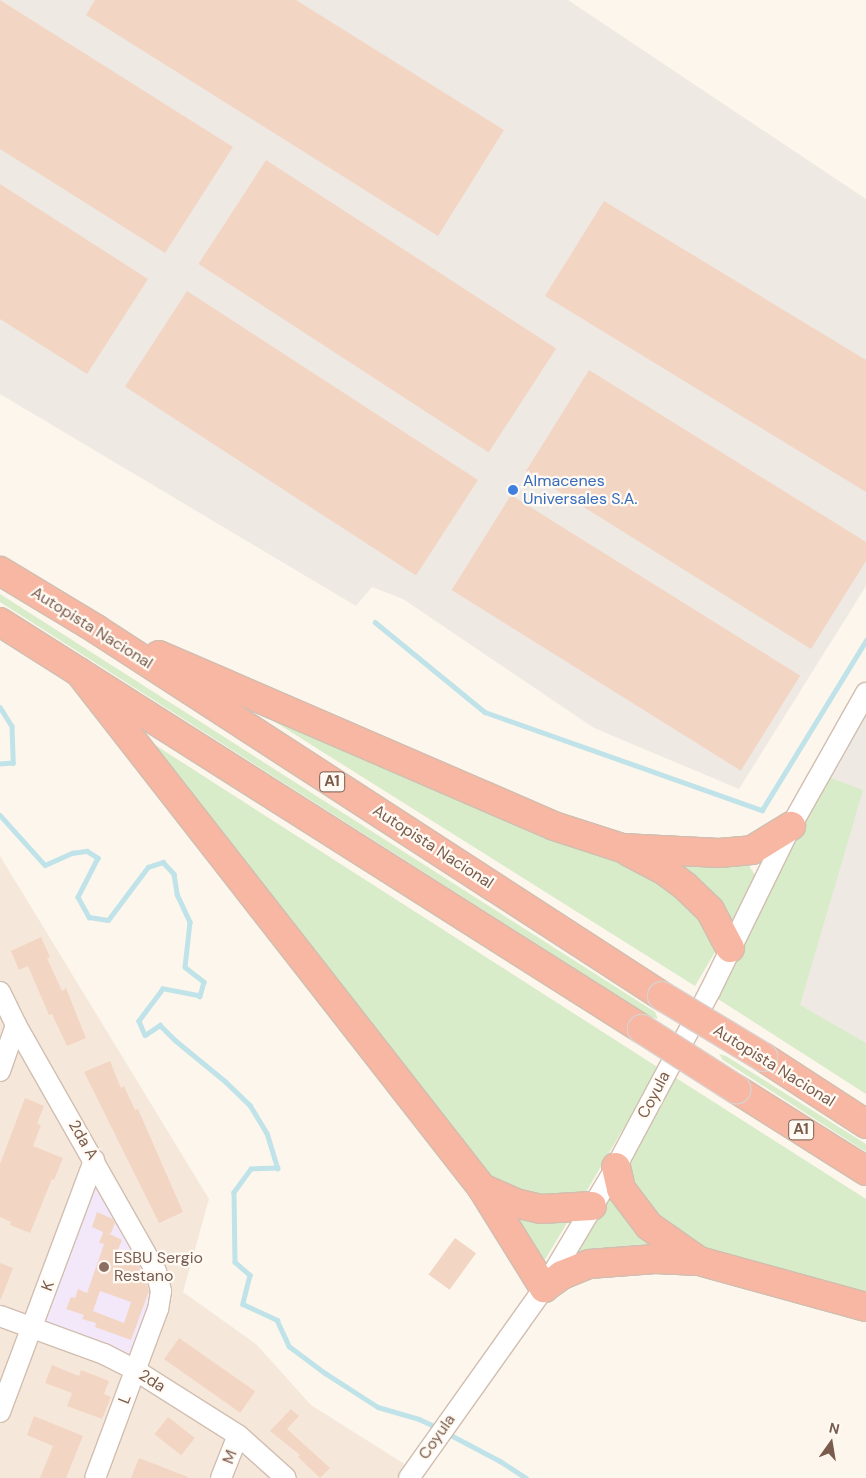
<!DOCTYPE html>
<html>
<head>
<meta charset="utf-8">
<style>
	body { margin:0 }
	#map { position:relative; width:866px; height:1478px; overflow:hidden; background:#fdf6ec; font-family:"DM Sans",sans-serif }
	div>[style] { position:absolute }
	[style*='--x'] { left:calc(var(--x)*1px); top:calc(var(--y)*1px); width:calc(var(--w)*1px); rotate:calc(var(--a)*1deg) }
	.residential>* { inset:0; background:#f5e8da }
	.industrial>* { inset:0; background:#efe9e4 }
	.education>* { inset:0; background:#f3e8fa }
	.green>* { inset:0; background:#d8ecc9 }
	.stream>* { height:4.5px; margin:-2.25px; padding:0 2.25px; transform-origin:2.25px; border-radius:2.25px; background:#bfe3e8 }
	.building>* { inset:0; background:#f3d5c3; transform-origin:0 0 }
	.roads { filter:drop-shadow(1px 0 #d1beb0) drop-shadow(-1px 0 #d1beb0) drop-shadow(0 1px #d1beb0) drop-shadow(0 -1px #d1beb0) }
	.minor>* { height:20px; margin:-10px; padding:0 10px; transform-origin:10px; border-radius:10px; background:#fff }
	.highway>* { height:28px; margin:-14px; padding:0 14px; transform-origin:14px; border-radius:14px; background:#f7b7a3 }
	.bridges { filter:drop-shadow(1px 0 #dad1cd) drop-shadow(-1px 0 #dad1cd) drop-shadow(0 1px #dad1cd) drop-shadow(0 -1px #dad1cd) }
	.highway-bridge>* { height:28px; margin:-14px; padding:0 14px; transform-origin:14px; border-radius:14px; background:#f7b7a3 }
	.dots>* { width:14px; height:14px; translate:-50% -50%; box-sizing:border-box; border:2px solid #fffaf3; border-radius:50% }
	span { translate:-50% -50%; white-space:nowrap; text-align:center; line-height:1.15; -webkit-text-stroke:4.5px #fffaf3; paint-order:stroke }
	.shield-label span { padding:1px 4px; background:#fffaf3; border:1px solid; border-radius:4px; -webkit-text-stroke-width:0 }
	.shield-label { font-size:15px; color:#7a5c4d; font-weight:700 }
	.shop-label { font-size:16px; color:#366cbe }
	.left { translate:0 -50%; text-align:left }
	.street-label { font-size:16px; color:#7a5c4d }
	.education-label { font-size:16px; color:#785e54 }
	.north { position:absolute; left:806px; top:1418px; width:50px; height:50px; -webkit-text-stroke:4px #fffaf3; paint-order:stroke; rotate:13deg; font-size:14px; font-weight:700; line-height:20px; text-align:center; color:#7a5c4d }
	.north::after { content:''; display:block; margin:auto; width:18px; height:22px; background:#7a5c4d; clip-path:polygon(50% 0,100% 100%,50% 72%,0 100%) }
</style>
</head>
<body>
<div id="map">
	<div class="residential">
		<div style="clip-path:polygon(0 856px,209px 1199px,183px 1292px,256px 1344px,311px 1405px,414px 1470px,409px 1478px,0 1478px)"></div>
	</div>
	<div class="industrial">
		<div style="clip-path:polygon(0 0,568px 0,866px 199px,866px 586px,739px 789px,594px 728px,403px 599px,372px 587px,356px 606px,0 394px)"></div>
		<div style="clip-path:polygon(866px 693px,866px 1044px,750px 977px,791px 826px)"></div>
	</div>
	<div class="education">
		<div style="clip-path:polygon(96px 1175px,148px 1270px,153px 1302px,133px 1358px,43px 1321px)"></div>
	</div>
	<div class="green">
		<div style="clip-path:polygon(0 594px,655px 1012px,658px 1019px,651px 1017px,0 602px)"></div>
		<div style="clip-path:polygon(232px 695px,620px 856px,690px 902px,718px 947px,695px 986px)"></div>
		<div style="clip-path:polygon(152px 743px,659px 1068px,586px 1192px,566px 1201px,503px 1193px)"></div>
		<div style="clip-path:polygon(826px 776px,863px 790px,800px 1005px,866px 1043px,866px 1094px,718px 999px)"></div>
		<div style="clip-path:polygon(655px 855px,744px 858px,755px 875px,731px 931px)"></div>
		<div style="clip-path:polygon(719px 1054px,726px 1056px,866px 1144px,866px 1152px,723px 1060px)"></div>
		<div style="clip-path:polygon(673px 1076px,866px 1199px,866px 1302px,695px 1251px,652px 1218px,622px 1163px)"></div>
		<div style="clip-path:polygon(613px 1182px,674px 1254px,561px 1270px)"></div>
		<div style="clip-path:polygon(504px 1205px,573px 1213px,540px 1268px)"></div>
	</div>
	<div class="stream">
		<div style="--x:375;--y:622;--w:142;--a:39.3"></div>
		<div style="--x:485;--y:712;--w:294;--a:19.5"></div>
		<div style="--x:762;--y:810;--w:199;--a:-58.5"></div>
		<div style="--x:0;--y:707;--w:22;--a:58"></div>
		<div style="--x:12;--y:726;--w:37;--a:88"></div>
		<div style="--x:13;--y:763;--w:13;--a:176"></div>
		<div style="--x:0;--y:815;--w:67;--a:48"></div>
		<div style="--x:45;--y:865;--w:30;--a:-24"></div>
		<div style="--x:72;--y:853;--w:15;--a:-8"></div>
		<div style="--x:87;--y:851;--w:13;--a:32"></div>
		<div style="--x:98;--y:858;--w:44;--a:117.1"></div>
		<div style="--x:78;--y:897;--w:23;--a:61"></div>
		<div style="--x:89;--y:917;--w:19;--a:9"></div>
		<div style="--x:108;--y:920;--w:66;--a:-53"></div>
		<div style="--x:148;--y:867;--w:16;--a:-18"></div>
		<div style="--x:163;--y:862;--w:16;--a:47"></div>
		<div style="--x:174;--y:874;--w:20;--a:81"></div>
		<div style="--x:177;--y:894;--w:31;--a:65"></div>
		<div style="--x:190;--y:922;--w:45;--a:96.3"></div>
		<div style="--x:185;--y:967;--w:24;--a:38"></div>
		<div style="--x:204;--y:982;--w:15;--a:106"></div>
		<div style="--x:200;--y:996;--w:38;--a:-169"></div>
		<div style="--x:163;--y:989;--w:40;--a:127"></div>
		<div style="--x:139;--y:1021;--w:15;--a:67"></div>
		<div style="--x:145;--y:1035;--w:18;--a:-34"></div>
		<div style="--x:160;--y:1025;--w:21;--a:45"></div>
		<div style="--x:175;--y:1040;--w:65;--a:39.4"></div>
		<div style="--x:225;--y:1081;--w:35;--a:44"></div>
		<div style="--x:250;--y:1105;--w:33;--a:59"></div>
		<div style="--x:267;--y:1133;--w:37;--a:73"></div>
		<div style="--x:278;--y:1168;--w:27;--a:178"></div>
		<div style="--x:251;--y:1169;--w:29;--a:126"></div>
		<div style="--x:234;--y:1192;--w:70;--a:89.2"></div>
		<div style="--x:235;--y:1262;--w:20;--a:41"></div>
		<div style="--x:250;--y:1275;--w:30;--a:104"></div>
		<div style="--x:243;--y:1304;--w:38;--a:25"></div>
		<div style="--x:277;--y:1320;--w:29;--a:65"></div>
		<div style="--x:289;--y:1346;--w:45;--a:36.9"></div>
		<div style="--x:325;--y:1373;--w:63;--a:32.7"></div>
		<div style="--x:378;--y:1407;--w:43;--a:16.3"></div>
		<div style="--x:419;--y:1419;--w:21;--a:25"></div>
		<div style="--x:447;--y:1433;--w:60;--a:27.8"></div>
		<div style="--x:500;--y:1461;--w:31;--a:33"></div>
	</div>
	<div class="building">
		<div style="clip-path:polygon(0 0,233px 147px,165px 253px,0 149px)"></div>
		<div style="clip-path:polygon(95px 0,296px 0,504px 130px,438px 236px,86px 15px)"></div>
		<div style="left:266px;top:160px;width:346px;height:124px;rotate:33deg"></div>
		<div style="clip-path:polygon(0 184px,148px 279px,87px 374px,0 319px)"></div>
		<div style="clip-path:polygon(604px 201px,866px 360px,866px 492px,545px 296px)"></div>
		<div style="left:187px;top:291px;width:347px;height:114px;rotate:33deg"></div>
		<div style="clip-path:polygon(589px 370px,866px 542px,866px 561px,811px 649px,526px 471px)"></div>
		<div style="left:511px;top:495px;width:341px;height:112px;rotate:32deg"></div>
		<div style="clip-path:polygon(41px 937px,50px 957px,47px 958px,62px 991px,66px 988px,86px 1038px,67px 1046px,52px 1014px,49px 1015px,28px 966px,19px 970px,11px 951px)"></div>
		<div style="clip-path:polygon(110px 1061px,121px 1088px,124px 1086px,135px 1110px,138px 1109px,183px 1212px,159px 1223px,84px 1072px)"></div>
		<div style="clip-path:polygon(25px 1098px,44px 1106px,37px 1124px,41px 1125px,33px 1146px,63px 1158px,54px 1180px,52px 1179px,30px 1233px,10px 1225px,11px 1222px,0 1217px,0 1164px)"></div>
		<div style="clip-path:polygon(evenodd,97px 1212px,113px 1219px,115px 1223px,110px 1235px,108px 1233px,122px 1240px,117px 1252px,136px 1260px,145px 1277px,149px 1291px,131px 1340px,95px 1327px,96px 1323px,82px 1319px,84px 1315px,66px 1309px,71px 1297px,75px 1298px,78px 1289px,87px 1293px,104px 1244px,99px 1243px,103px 1232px,92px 1227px,97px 1212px,100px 1291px,131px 1302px,124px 1323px,93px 1311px,100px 1291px)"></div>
		<div style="left:455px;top:1238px;width:26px;height:45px;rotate:36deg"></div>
		<div style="clip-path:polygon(0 1263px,13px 1268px,1px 1299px,0 1299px)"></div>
		<div style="left:179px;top:1338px;width:93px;height:26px;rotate:35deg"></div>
		<div style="clip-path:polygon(52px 1365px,79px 1376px,81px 1370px,109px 1381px,104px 1394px,111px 1397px,102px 1419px,67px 1406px,72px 1393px,45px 1383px)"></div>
		<div style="clip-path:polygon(291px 1409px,299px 1416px,287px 1429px,330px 1468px,320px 1478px,298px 1457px,300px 1455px,270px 1431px)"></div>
		<div style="clip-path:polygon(34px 1416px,83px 1436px,66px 1478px,40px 1478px,53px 1446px,27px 1435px)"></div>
		<div style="left:168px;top:1417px;width:34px;height:22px;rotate:38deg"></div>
		<div style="clip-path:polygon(139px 1458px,188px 1477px,188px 1478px,131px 1478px)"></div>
	</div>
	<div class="roads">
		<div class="minor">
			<div style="--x:0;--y:992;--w:37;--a:64"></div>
			<div style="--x:16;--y:1025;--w:283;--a:60.4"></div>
			<div style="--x:156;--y:1271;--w:21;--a:76"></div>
			<div style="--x:161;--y:1291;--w:18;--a:99"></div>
			<div style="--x:158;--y:1309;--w:180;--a:110.4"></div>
			<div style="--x:0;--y:1071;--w:49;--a:-70.8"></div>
			<div style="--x:0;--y:1316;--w:111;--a:20.1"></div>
			<div style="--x:104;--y:1354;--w:35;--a:27"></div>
			<div style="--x:135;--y:1370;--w:122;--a:32.3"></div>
			<div style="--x:238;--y:1435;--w:64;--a:41.9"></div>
			<div style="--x:0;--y:1412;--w:269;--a:-69.5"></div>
			<div style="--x:221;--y:1478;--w:46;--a:-68.4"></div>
			<div style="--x:409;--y:1478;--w:233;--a:-54.6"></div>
			<div style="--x:544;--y:1288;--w:141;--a:-59.2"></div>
			<div style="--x:616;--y:1167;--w:200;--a:-61.9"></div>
			<div style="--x:710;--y:991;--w:184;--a:-63.9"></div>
			<div style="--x:791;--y:826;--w:153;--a:-60.6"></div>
		</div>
		<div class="highway">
			<div style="--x:0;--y:571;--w:112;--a:31.1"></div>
			<div style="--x:96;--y:629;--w:675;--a:32.96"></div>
			<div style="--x:0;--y:622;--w:760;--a:32.37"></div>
			<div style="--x:159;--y:655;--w:430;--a:23.4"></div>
			<div style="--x:554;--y:826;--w:71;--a:17.9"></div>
			<div style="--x:622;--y:848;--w:97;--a:3"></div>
			<div style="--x:719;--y:853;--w:33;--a:-5"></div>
			<div style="--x:752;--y:850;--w:46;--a:-31.6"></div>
			<div style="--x:79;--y:672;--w:655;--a:52.01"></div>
			<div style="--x:482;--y:1188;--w:118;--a:58.2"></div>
			<div style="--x:544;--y:1288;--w:22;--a:-36"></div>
			<div style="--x:562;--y:1275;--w:29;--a:-22"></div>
			<div style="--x:589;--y:1264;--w:66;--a:-4.3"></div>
			<div style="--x:655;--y:1259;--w:44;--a:2.6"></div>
			<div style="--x:699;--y:1261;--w:173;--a:15.4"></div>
			<div style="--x:629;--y:852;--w:41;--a:27.8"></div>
			<div style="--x:665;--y:871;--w:26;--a:37"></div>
			<div style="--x:686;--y:887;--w:33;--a:44"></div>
			<div style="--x:710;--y:910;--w:43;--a:62.2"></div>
			<div style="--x:763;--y:1057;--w:123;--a:33"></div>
			<div style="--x:736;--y:1089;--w:154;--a:32.2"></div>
			<div style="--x:616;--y:1167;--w:23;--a:77"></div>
			<div style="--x:621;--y:1189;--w:46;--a:52.9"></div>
			<div style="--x:649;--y:1226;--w:61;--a:35"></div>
			<div style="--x:482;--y:1188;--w:36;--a:24"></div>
			<div style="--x:515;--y:1203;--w:27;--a:13"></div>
			<div style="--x:541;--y:1209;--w:51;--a:-3.4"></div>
		</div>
	</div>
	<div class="bridges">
		<div class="highway-bridge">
			<div style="--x:662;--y:996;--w:118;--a:31.1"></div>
			<div style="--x:642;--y:1029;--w:112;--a:32.6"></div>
		</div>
	</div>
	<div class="dots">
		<div style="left:513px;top:490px;background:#3f7fe0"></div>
		<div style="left:104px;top:1267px;background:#8d6e63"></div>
	</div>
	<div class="shield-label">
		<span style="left:332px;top:782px">A1</span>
		<span style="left:801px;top:1130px">A1</span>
	</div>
	<div class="shop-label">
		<span class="left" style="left:523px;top:490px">Almacenes<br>Universales S.A.</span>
	</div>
	<div class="street-label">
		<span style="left:92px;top:628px;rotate:32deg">Autopista Nacional</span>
		<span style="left:433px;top:847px;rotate:33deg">Autopista Nacional</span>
		<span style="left:774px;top:1066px;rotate:32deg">Autopista Nacional</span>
		<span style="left:654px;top:1095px;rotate:-62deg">Coyula</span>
		<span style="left:83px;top:1140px;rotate:60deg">2da A</span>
		<span style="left:48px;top:1286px;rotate:-70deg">K</span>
		<span style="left:152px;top:1381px;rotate:32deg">2da</span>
		<span style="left:125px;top:1399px;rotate:-69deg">L</span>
		<span style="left:437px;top:1437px;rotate:-55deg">Coyula</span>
		<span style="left:230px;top:1457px;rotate:-69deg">M</span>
	</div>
	<div class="education-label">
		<span class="left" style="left:114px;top:1267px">ESBU Sergio<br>Restano</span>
	</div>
	<div class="north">N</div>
</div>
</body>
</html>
